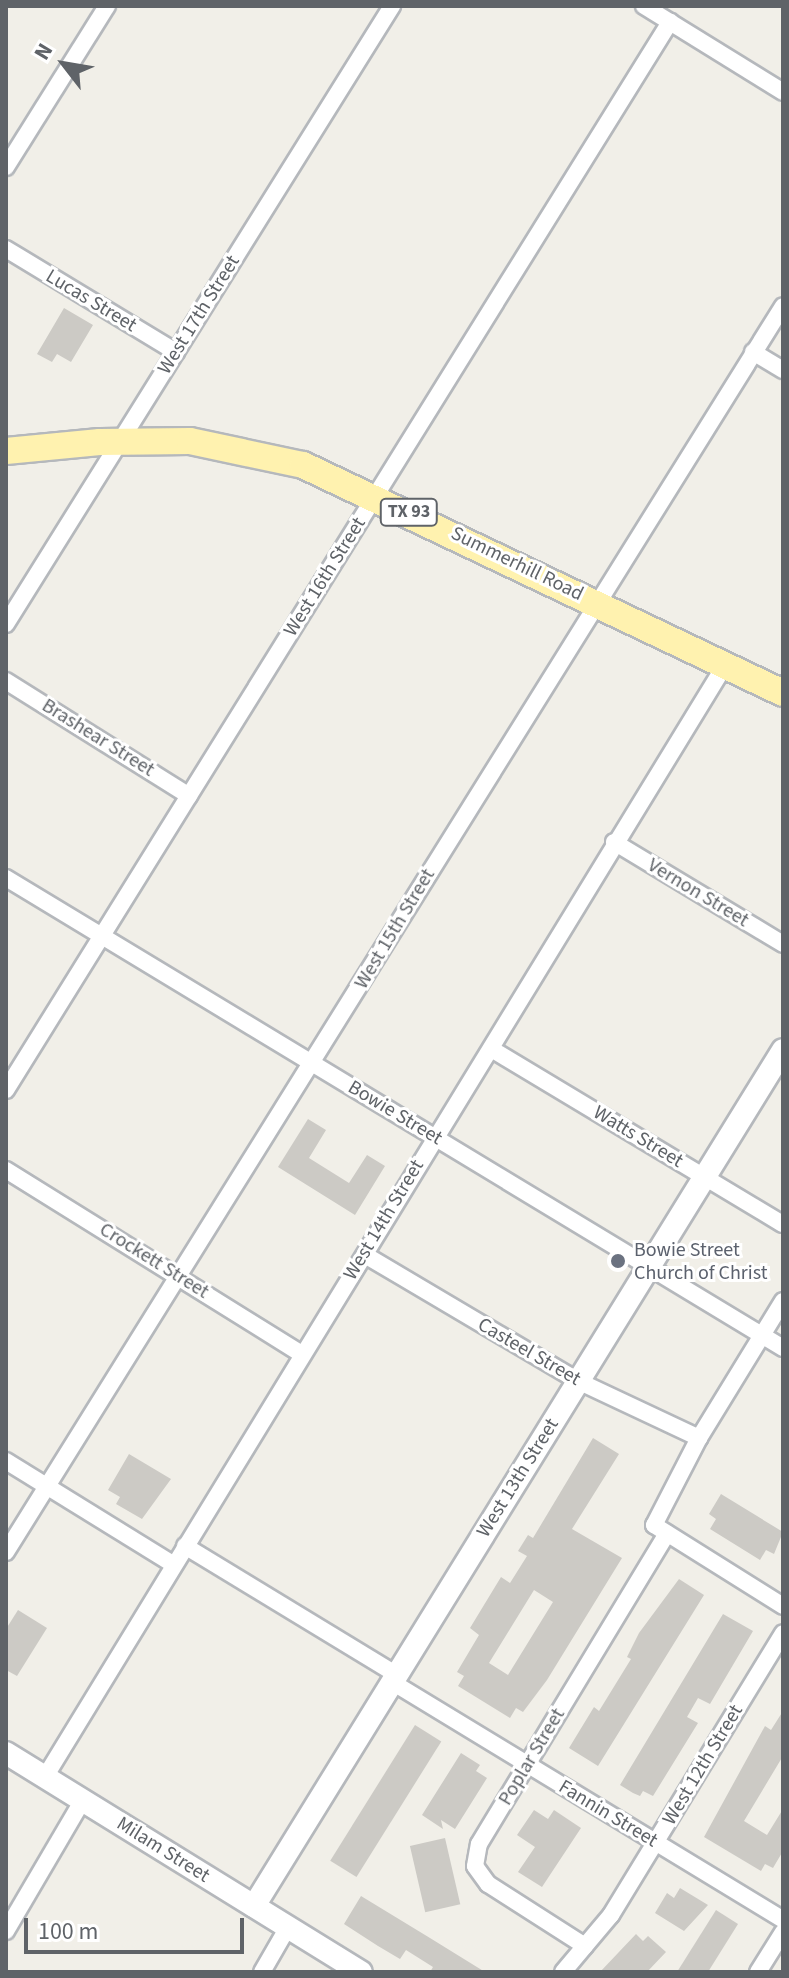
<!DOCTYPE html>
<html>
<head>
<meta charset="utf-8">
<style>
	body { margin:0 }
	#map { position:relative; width:789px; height:1978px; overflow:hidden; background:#f1efe8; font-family:"Source Sans 3",sans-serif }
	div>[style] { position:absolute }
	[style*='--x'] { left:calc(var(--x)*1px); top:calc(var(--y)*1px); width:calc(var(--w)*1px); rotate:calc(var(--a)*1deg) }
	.building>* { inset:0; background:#cccac5; transform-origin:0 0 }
	.roads { filter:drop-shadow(2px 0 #b5b8bc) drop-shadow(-2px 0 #b5b8bc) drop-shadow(0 2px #b5b8bc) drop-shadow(0 -2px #b5b8bc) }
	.street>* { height:16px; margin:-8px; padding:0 8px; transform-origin:8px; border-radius:8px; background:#fff }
	.secondary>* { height:22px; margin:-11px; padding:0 11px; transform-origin:11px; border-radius:11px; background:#fff }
	.primary>* { height:26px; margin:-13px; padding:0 13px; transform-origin:13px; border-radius:13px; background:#fff2af }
	.dots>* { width:22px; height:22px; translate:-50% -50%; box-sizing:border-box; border:4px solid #fff; border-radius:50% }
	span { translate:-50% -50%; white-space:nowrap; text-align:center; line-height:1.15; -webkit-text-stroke:6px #fff; paint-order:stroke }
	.shield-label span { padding:2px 6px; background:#fff; border:2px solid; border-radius:6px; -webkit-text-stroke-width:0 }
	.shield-label { font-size:18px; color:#5f6368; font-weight:700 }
	.street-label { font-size:20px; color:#5f6368 }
	.worship-label { font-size:20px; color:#5b616d }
	.left { translate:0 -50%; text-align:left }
	.frame { position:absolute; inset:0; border:8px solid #5f6368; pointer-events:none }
	.north { position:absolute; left:24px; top:24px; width:80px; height:80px; -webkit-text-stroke:6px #fff; paint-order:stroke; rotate:301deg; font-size:22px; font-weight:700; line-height:32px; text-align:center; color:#5f6368 }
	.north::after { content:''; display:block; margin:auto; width:28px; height:36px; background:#5f6368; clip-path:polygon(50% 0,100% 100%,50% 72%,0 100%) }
	.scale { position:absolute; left:24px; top:1918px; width:220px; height:36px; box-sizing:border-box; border:4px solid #5f6368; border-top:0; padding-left:10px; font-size:24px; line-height:28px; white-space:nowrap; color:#5f6368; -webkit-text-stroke:6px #fff; paint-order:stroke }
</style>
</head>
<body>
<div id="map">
	<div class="building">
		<div style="clip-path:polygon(64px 308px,93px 325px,71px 362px,57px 354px,52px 362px,37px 354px)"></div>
		<div style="clip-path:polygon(308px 1119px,326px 1130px,309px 1158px,349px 1183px,367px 1155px,385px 1166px,355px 1215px,278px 1167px)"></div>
		<div style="clip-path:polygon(evenodd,593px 1438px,619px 1454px,572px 1529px,622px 1558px,547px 1680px,523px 1712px,516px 1708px,510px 1718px,458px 1686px,464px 1676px,457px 1672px,479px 1635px,470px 1628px,501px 1577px,510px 1583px,527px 1556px,518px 1551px,528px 1535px,533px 1538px,593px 1438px,534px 1590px,553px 1602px,508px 1675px,489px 1663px,534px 1590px)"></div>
		<div style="clip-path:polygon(129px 1454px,171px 1479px,142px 1519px,116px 1504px,120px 1497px,108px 1490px)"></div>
		<div style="clip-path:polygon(721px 1494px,783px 1532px,774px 1554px,766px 1550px,760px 1560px,710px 1529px,716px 1519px,709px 1514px)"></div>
		<div style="clip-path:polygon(679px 1579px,704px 1595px,598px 1766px,569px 1748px,594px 1707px,599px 1711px,631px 1659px,627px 1657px,639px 1633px)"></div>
		<div style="clip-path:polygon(18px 1610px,47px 1628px,17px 1676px,6px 1670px,6px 1629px)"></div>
		<div style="clip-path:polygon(723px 1614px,753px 1631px,710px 1704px,698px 1698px,687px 1717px,698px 1723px,653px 1796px,643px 1791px,640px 1796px,633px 1793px,620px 1785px)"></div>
		<div style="clip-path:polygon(783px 1711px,783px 1756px,744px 1821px,767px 1835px,783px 1809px,783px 1851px,773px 1868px,765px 1864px,761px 1871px,704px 1837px,765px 1726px,771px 1730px)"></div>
		<div style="left:415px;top:1725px;width:31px;height:160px;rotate:32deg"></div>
		<div style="clip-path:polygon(461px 1753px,480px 1765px,476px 1771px,487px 1778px,455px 1829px,441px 1820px,443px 1829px,422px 1815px)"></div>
		<div style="clip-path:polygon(534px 1810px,548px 1819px,554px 1810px,581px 1828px,542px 1887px,518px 1872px,535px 1847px,517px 1835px)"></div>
		<div style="left:445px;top:1838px;width:68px;height:36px;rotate:77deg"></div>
		<div style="clip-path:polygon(680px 1888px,708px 1905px,684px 1931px,655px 1913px,667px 1893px,674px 1898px)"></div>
		<div style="clip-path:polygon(361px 1896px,430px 1938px,485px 1972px,430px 1972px,433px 1967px,406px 1950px,400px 1959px,378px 1946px,344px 1924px)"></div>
		<div style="clip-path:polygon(716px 1910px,738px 1924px,708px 1972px,677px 1972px)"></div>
		<div style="clip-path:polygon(636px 1934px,643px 1941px,648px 1936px,666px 1952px,647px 1972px,600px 1972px)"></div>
	</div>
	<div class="roads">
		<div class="street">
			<div style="--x:644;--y:6;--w:163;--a:31.7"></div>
			<div style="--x:6;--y:167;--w:190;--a:-57.9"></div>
			<div style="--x:6;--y:249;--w:199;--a:31.2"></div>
			<div style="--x:753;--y:352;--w:35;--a:31"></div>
			<div style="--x:6;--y:624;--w:729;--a:-58.01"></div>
			<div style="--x:6;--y:681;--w:216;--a:32.1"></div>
			<div style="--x:614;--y:842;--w:197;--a:31.1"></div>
			<div style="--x:6;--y:878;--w:908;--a:31.17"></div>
			<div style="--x:493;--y:1050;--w:338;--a:31"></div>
			<div style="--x:6;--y:1090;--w:1258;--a:-58.13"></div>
			<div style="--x:6;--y:1170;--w:346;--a:31.9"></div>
			<div style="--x:365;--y:1255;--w:247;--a:30.6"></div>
			<div style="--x:578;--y:1381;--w:134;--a:25.2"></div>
			<div style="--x:783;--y:1301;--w:161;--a:121.5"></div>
			<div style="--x:699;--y:1438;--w:98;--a:117.3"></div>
			<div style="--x:654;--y:1525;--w:152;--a:32.1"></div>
			<div style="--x:6;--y:1461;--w:196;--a:31.7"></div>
			<div style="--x:185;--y:1546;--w:248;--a:31.3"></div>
			<div style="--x:6;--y:1552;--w:1468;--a:-58.05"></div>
			<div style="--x:392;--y:1682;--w:458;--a:31.3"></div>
			<div style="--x:45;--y:1777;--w:1303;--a:-58.55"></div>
			<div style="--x:6;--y:1931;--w:152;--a:-59.6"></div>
			<div style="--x:585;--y:1946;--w:115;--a:-147.4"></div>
			<div style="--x:488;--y:1884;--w:22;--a:-126"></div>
			<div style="--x:475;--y:1866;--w:22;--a:-80"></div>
			<div style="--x:479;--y:1844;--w:363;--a:-58.8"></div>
			<div style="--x:262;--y:1972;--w:52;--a:-60"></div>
			<div style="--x:563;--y:1972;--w:75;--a:-49.9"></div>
			<div style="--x:611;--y:1915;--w:330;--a:-58.6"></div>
			<div style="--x:758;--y:1972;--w:47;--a:-58"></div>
		</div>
		<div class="secondary">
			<div style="--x:6;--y:1753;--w:417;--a:31.7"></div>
			<div style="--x:254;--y:1906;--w:1006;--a:-58.28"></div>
		</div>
		<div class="primary">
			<div style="--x:6;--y:451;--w:94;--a:-5.5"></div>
			<div style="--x:100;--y:442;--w:90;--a:-0.6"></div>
			<div style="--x:190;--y:441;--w:116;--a:12"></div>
			<div style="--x:303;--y:465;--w:531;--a:25.41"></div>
		</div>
	</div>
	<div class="dots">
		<div style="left:618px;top:1261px;background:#6b7280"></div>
	</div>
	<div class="shield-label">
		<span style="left:409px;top:512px">TX 93</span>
	</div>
	<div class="street-label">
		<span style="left:91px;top:301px;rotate:31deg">Lucas Street</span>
		<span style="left:199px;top:315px;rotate:-58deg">West 17th Street</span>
		<span style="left:517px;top:564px;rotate:26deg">Summerhill Road</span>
		<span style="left:325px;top:577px;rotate:-58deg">West 16th Street</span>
		<span style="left:98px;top:738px;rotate:32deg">Brashear Street</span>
		<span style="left:698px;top:893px;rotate:31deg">Vernon Street</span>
		<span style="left:395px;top:929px;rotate:-59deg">West 15th Street</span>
		<span style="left:395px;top:1113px;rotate:31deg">Bowie Street</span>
		<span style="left:638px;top:1137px;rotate:31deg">Watts Street</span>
		<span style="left:384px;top:1220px;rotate:-59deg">West 14th Street</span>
		<span style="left:154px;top:1261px;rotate:32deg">Crockett Street</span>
		<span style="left:529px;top:1352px;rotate:30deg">Casteel Street</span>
		<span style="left:518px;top:1478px;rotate:-58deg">West 13th Street</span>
		<span style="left:532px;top:1757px;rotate:-59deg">Poplar Street</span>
		<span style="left:703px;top:1765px;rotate:-59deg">West 12th Street</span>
		<span style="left:608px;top:1814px;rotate:31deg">Fannin Street</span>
		<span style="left:163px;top:1850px;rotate:32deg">Milam Street</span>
	</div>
	<div class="worship-label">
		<span class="left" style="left:634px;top:1262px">Bowie Street<br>Church of Christ</span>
	</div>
	<div class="frame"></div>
	<div class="north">N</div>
	<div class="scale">100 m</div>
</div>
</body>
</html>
